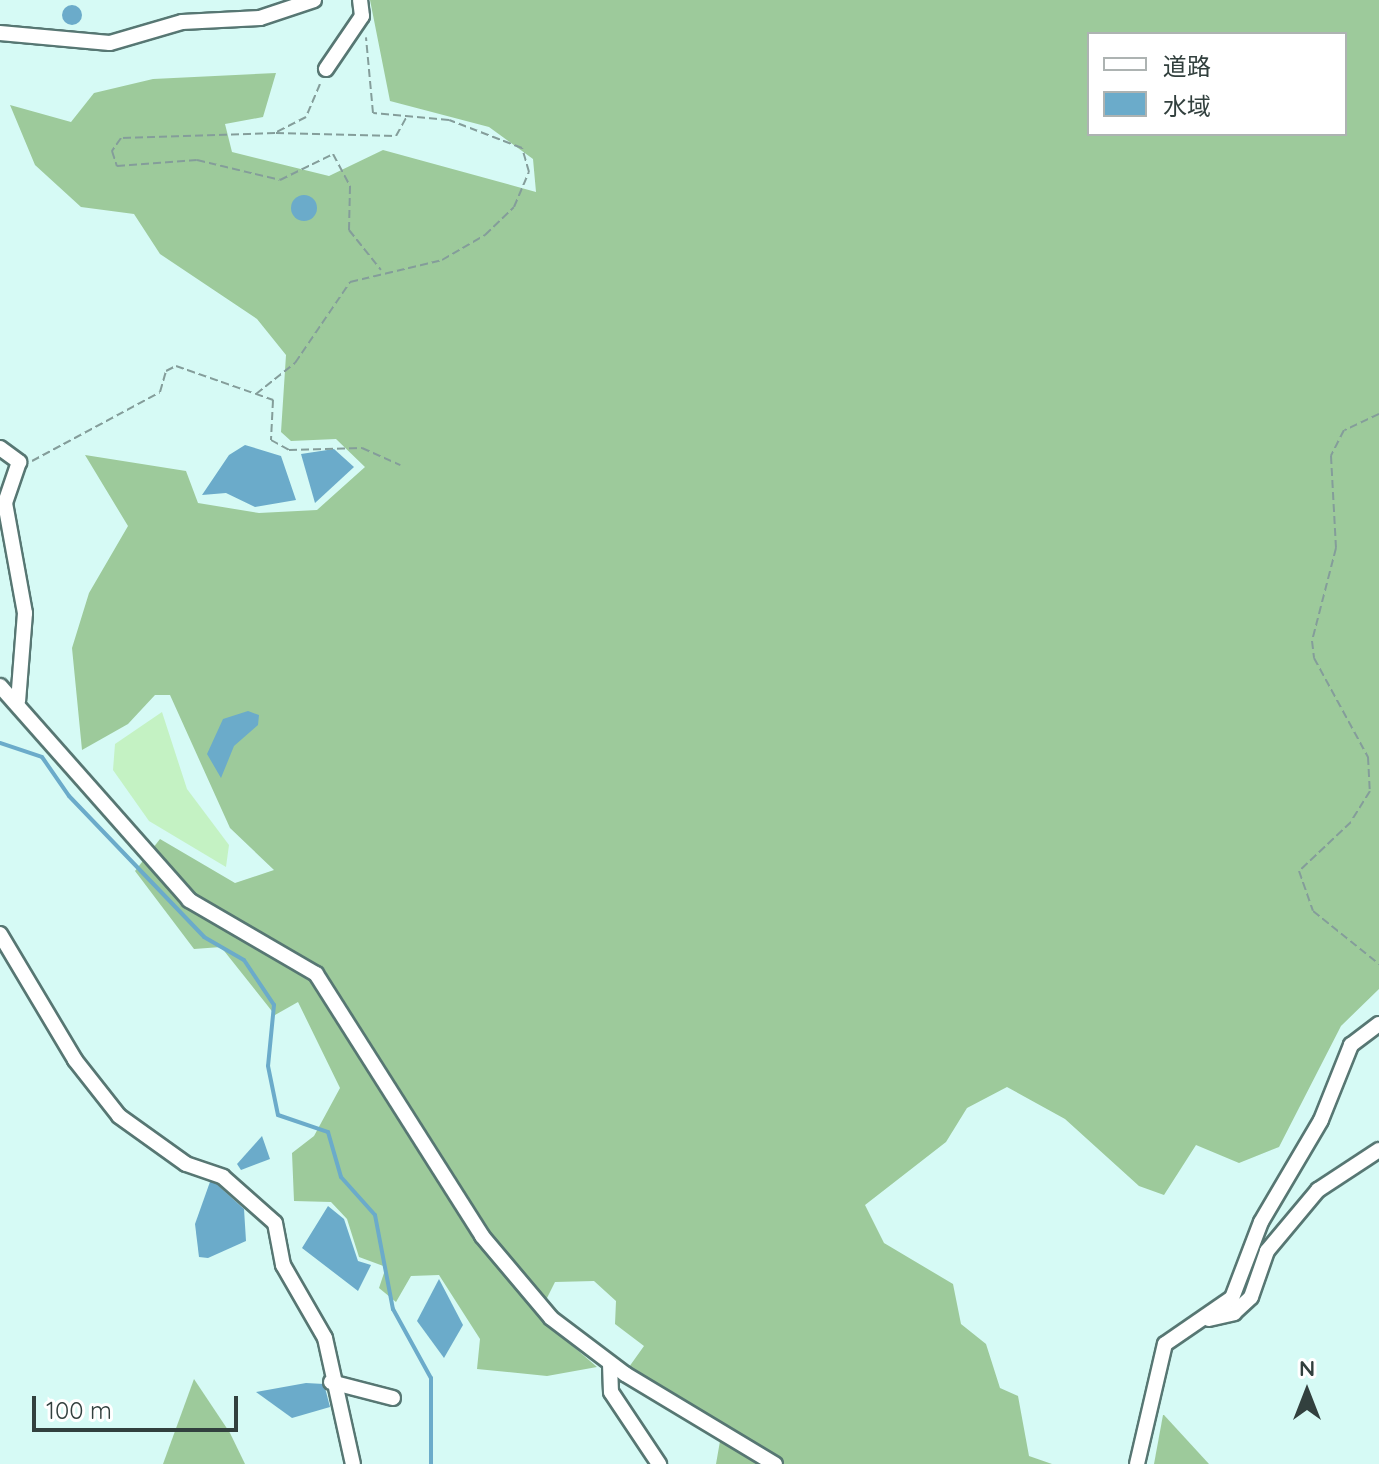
<!DOCTYPE html>
<html>
<head>
<meta charset="utf-8">
<style>
	body { margin:0 }
	#map { position:relative; width:1379px; height:1464px; overflow:hidden; background:#d6faf5; font-family:Quicksand,"Noto Sans JP",sans-serif }
	div>[style] { position:absolute }
	[style*='--x'] { left:calc(var(--x)*1px); top:calc(var(--y)*1px); width:calc(var(--w)*1px); rotate:calc(var(--a)*1deg) }
	.green>* { inset:0; background:#c4f2c3 }
	.forest>* { inset:0; background:#9dca9b }
	.water>* { inset:0; background:#6babca }
	.round { border-radius:50% }
	.stream>* { height:4px; margin:-2px; padding:0 2px; transform-origin:2px; border-radius:2px; background:#6babca }
	.path>* { height:2px; margin-top:-1px; transform-origin:0; background:repeating-linear-gradient(90deg,#849d9a 0 8px,transparent 0 12px) }
	.roads { filter:drop-shadow(2px 0 #577773) drop-shadow(-2px 0 #577773) drop-shadow(0 2px #577773) drop-shadow(0 -2px #577773) }
	.minor>* { height:14px; margin:-7px; padding:0 7px; transform-origin:7px; border-radius:7px; background:#fff }
	span { translate:-50% -50%; white-space:nowrap; text-align:center; line-height:1.15; -webkit-text-stroke:7px #fff; paint-order:stroke }
	.legend { position:absolute; left:1087px; top:32px; width:260px; height:104px; box-sizing:border-box; background:#fff; border:2px solid #adb3b2; margin:0; padding:10px 14px; list-style:none; font-size:24px; color:#32403e }
	.legend li { display:flex; align-items:center; gap:16px; height:40px }
	.legend b { width:40px; border:2px solid #adb3b2 }
	.north { position:absolute; left:1267px; top:1352px; width:80px; height:80px; -webkit-text-stroke:6px #fff; paint-order:stroke; rotate:0deg; font-size:22px; font-weight:700; line-height:32px; text-align:center; color:#32403e }
	.north::after { content:''; display:block; margin:auto; width:28px; height:36px; background:#32403e; clip-path:polygon(50% 0,100% 100%,50% 72%,0 100%) }
	.scale { position:absolute; left:32px; top:1396px; width:206px; height:36px; box-sizing:border-box; border:4px solid #32403e; border-top:0; padding-left:10px; font-size:24px; line-height:28px; white-space:nowrap; color:#32403e; -webkit-text-stroke:6px #fff; paint-order:stroke }
</style>
</head>
<body>
<div id="map">
	<div class="green">
		<div style="clip-path:polygon(162px 712px,187px 789px,229px 845px,226px 867px,149px 821px,113px 770px,115px 744px)"></div>
	</div>
	<div class="forest">
		<div style="clip-path:polygon(evenodd,370px 0,1379px 0,1379px 989px,1341px 1026px,1279px 1147px,1239px 1163px,1196px 1145px,1164px 1195px,1139px 1186px,1065px 1119px,1007px 1087px,967px 1108px,946px 1142px,865px 1205px,884px 1243px,953px 1284px,961px 1324px,986px 1344px,1000px 1388px,1018px 1396px,1029px 1456px,1052px 1464px,716px 1464px,723px 1424px,629px 1367px,644px 1346px,615px 1324px,616px 1301px,594px 1281px,555px 1282px,538px 1316px,597px 1367px,547px 1376px,477px 1369px,480px 1339px,439px 1275px,411px 1276px,396px 1302px,379px 1288px,386px 1267px,359px 1257px,347px 1219px,331px 1202px,294px 1201px,292px 1153px,314px 1136px,340px 1088px,298px 1002px,275px 1015px,221px 947px,194px 949px,135px 871px,160px 839px,235px 883px,274px 870px,230px 828px,170px 695px,155px 695px,128px 724px,82px 750px,72px 648px,89px 593px,128px 526px,85px 455px,186px 471px,198px 503px,259px 513px,317px 510px,365px 467px,336px 439px,291px 441px,281px 432px,286px 355px,257px 319px,160px 254px,134px 214px,81px 207px,35px 165px,10px 105px,71px 122px,94px 93px,153px 79px,276px 73px,263px 117px,225px 124px,232px 152px,329px 176px,383px 150px,536px 192px,533px 159px,489px 127px,390px 101px,370px 0,1089px 34px,1345px 34px,1345px 134px,1089px 134px,1089px 34px)"></div>
		<div style="clip-path:polygon(194px 1379px,230px 1433px,245px 1464px,163px 1464px)"></div>
		<div style="clip-path:polygon(1163px 1415px,1164px 1415px,1209px 1464px,1154px 1464px)"></div>
	</div>
	<div class="water">
		<div class="round" style="left:62px;top:5px;width:20px;height:20px"></div>
		<div class="round" style="left:291px;top:195px;width:26px;height:26px"></div>
		<div style="clip-path:polygon(245px 445px,281px 456px,296px 500px,255px 507px,226px 493px,202px 495px,229px 455px)"></div>
		<div style="clip-path:polygon(334px 449px,354px 467px,315px 503px,301px 454px)"></div>
		<div style="clip-path:polygon(248px 711px,259px 715px,258px 725px,234px 746px,221px 778px,207px 754px,223px 719px)"></div>
		<div style="clip-path:polygon(262px 1136px,270px 1159px,241px 1170px,237px 1164px)"></div>
		<div style="clip-path:polygon(211px 1179px,244px 1209px,246px 1241px,208px 1258px,199px 1257px,195px 1224px)"></div>
		<div style="clip-path:polygon(328px 1206px,344px 1219px,358px 1261px,371px 1265px,358px 1291px,302px 1248px)"></div>
		<div style="clip-path:polygon(439px 1279px,463px 1325px,444px 1358px,417px 1321px)"></div>
		<div style="clip-path:polygon(306px 1383px,324px 1384px,330px 1407px,292px 1418px,256px 1392px)"></div>
	</div>
	<div class="stream">
		<div style="--x:0;--y:743;--w:44;--a:18.4"></div>
		<div style="--x:42;--y:757;--w:47;--a:55.3"></div>
		<div style="--x:69;--y:796;--w:195;--a:46.2"></div>
		<div style="--x:204;--y:937;--w:46;--a:29.9"></div>
		<div style="--x:244;--y:960;--w:54;--a:56.3"></div>
		<div style="--x:274;--y:1005;--w:61;--a:95.6"></div>
		<div style="--x:268;--y:1066;--w:50;--a:78.5"></div>
		<div style="--x:278;--y:1115;--w:53;--a:18.8"></div>
		<div style="--x:328;--y:1132;--w:47;--a:73.9"></div>
		<div style="--x:341;--y:1177;--w:51;--a:48.2"></div>
		<div style="--x:375;--y:1215;--w:96;--a:79.2"></div>
		<div style="--x:393;--y:1309;--w:79;--a:61.2"></div>
		<div style="--x:431;--y:1378;--w:86;--a:90"></div>
	</div>
	<div class="path">
		<div style="--x:320;--y:84;--w:36;--a:113"></div>
		<div style="--x:306;--y:117;--w:35;--a:153"></div>
		<div style="--x:275;--y:133;--w:154;--a:178.1"></div>
		<div style="--x:121;--y:138;--w:16;--a:125"></div>
		<div style="--x:112;--y:151;--w:16;--a:72"></div>
		<div style="--x:117;--y:166;--w:80;--a:-4.3"></div>
		<div style="--x:197;--y:160;--w:85;--a:13.5"></div>
		<div style="--x:280;--y:180;--w:59;--a:-26.1"></div>
		<div style="--x:333;--y:154;--w:36;--a:62"></div>
		<div style="--x:350;--y:186;--w:44;--a:91.3"></div>
		<div style="--x:349;--y:230;--w:51;--a:51.3"></div>
		<div style="--x:276;--y:133;--w:120;--a:1.4"></div>
		<div style="--x:396;--y:136;--w:21;--a:-61"></div>
		<div style="--x:256;--y:394;--w:50;--a:-38.5"></div>
		<div style="--x:295;--y:363;--w:98;--a:-55.8"></div>
		<div style="--x:350;--y:282;--w:95;--a:-13.4"></div>
		<div style="--x:442;--y:260;--w:50;--a:-30.2"></div>
		<div style="--x:485;--y:235;--w:40;--a:-44"></div>
		<div style="--x:514;--y:207;--w:38;--a:-67"></div>
		<div style="--x:529;--y:172;--w:25;--a:-106"></div>
		<div style="--x:522;--y:148;--w:78;--a:-159"></div>
		<div style="--x:449;--y:120;--w:76;--a:-174.7"></div>
		<div style="--x:373;--y:113;--w:76;--a:-95.3"></div>
		<div style="--x:1379;--y:414;--w:38;--a:155"></div>
		<div style="--x:1344;--y:430;--w:29;--a:117"></div>
		<div style="--x:1331;--y:456;--w:92;--a:86.9"></div>
		<div style="--x:1336;--y:548;--w:96;--a:104.5"></div>
		<div style="--x:1312;--y:641;--w:17;--a:83"></div>
		<div style="--x:1314;--y:658;--w:113;--a:61.4"></div>
		<div style="--x:1368;--y:757;--w:34;--a:87"></div>
		<div style="--x:1370;--y:791;--w:36;--a:122"></div>
		<div style="--x:1351;--y:822;--w:71;--a:136.7"></div>
		<div style="--x:1299;--y:871;--w:42;--a:70.7"></div>
		<div style="--x:1313;--y:911;--w:85;--a:38.8"></div>
		<div style="--x:32;--y:461;--w:145;--a:-28.3"></div>
		<div style="--x:160;--y:392;--w:22;--a:-74"></div>
		<div style="--x:166;--y:371;--w:11;--a:-27"></div>
		<div style="--x:176;--y:366;--w:103;--a:19.3"></div>
		<div style="--x:273;--y:400;--w:40;--a:92.9"></div>
		<div style="--x:271;--y:440;--w:21;--a:29"></div>
		<div style="--x:289;--y:450;--w:73;--a:-1.6"></div>
		<div style="--x:362;--y:448;--w:42;--a:24.1"></div>
	</div>
	<div class="roads">
		<div class="minor">
			<div style="--x:0;--y:33;--w:110;--a:5.2"></div>
			<div style="--x:110;--y:43;--w:75;--a:-16.3"></div>
			<div style="--x:182;--y:22;--w:78;--a:-2.9"></div>
			<div style="--x:260;--y:18;--w:57;--a:-18.4"></div>
			<div style="--x:326;--y:69;--w:64;--a:-55.8"></div>
			<div style="--x:362;--y:16;--w:16;--a:-97"></div>
			<div style="--x:0;--y:448;--w:24;--a:36"></div>
			<div style="--x:19;--y:462;--w:43;--a:108.9"></div>
			<div style="--x:5;--y:503;--w:112;--a:79.7"></div>
			<div style="--x:25;--y:613;--w:88;--a:94.5"></div>
			<div style="--x:0;--y:686;--w:286;--a:48.5"></div>
			<div style="--x:189;--y:900;--w:147;--a:30.2"></div>
			<div style="--x:316;--y:974;--w:310;--a:57.6"></div>
			<div style="--x:482;--y:1236;--w:107;--a:49.9"></div>
			<div style="--x:551;--y:1318;--w:93;--a:37.1"></div>
			<div style="--x:625;--y:1374;--w:175;--a:31"></div>
			<div style="--x:0;--y:934;--w:147;--a:59.2"></div>
			<div style="--x:75;--y:1060;--w:71;--a:51.8"></div>
			<div style="--x:119;--y:1116;--w:82;--a:35.6"></div>
			<div style="--x:186;--y:1164;--w:39;--a:19"></div>
			<div style="--x:223;--y:1177;--w:69;--a:41.5"></div>
			<div style="--x:275;--y:1223;--w:43;--a:79.2"></div>
			<div style="--x:283;--y:1265;--w:84;--a:60.1"></div>
			<div style="--x:325;--y:1338;--w:129;--a:77.5"></div>
			<div style="--x:1209;--y:1319;--w:26;--a:-13"></div>
			<div style="--x:1234;--y:1313;--w:23;--a:-43"></div>
			<div style="--x:1251;--y:1297;--w:49;--a:-70.8"></div>
			<div style="--x:1267;--y:1251;--w:80;--a:-50.1"></div>
			<div style="--x:1318;--y:1190;--w:73;--a:-33.3"></div>
			<div style="--x:610;--y:1364;--w:28;--a:88"></div>
			<div style="--x:611;--y:1392;--w:87;--a:56.3"></div>
			<div style="--x:331;--y:1382;--w:64;--a:14.5"></div>
			<div style="--x:1137;--y:1464;--w:123;--a:-76.9"></div>
			<div style="--x:1165;--y:1344;--w:81;--a:-34.5"></div>
			<div style="--x:1232;--y:1298;--w:81;--a:-69.1"></div>
			<div style="--x:1261;--y:1222;--w:118;--a:-59.5"></div>
			<div style="--x:1321;--y:1120;--w:81;--a:-68.2"></div>
			<div style="--x:1351;--y:1045;--w:35;--a:-37"></div>
		</div>
	</div>
	<ul class="legend">
	<li><b style="height:10px;background:#fff"></b>道路</li>
	<li><b style="height:22px;background:#6babca"></b>水域</li>
	</ul>
	<div class="north">N</div>
	<div class="scale">100 m</div>
</div>
</body>
</html>
